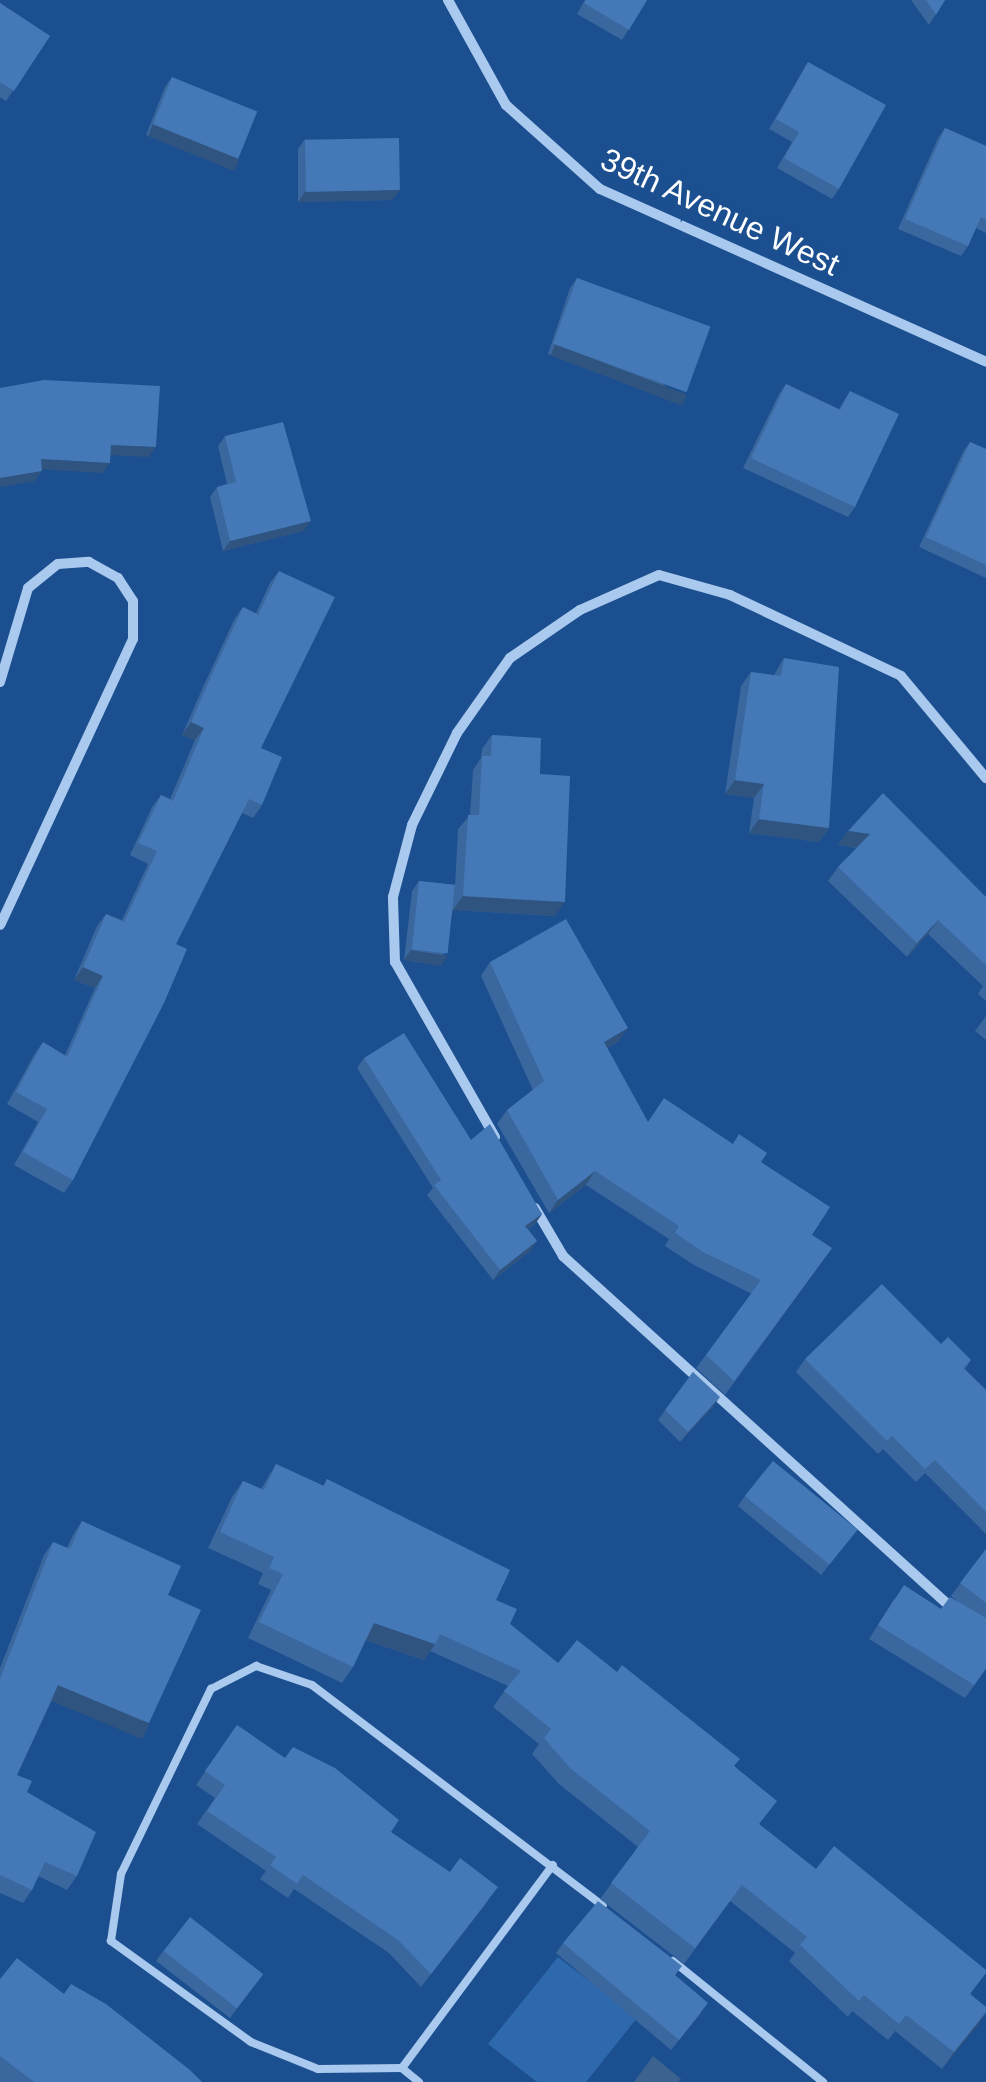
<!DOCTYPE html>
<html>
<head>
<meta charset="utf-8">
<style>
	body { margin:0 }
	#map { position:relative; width:986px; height:2082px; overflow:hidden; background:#1b4f8f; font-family:Arial,sans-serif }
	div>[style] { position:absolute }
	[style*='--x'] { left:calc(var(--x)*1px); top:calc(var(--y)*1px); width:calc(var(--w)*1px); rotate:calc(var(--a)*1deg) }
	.green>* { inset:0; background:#2e69ad }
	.water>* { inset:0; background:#3c6290 }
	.lane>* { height:8px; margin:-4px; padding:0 4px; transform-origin:4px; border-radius:4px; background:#a9c9ee }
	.street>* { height:10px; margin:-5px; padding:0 5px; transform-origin:5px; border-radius:5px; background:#a9c9ee }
	.wall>* { inset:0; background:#3a679d }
	.shaded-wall>* { inset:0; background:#305480; transform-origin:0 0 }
	.building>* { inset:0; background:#4478b7; transform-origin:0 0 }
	span { translate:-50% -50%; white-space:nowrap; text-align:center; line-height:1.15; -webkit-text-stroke:10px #1b4f8f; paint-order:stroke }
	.street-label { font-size:32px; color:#fff }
</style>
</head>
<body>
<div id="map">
	<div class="green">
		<div style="clip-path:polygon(558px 1957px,637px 2018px,586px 2082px,537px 2082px,488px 2044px)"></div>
	</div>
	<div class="water">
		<div style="clip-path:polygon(653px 2056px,681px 2079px,678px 2082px,634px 2082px)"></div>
	</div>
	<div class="lane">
		<div style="--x:673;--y:1961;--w:193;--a:38.9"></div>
		<div style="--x:402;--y:2068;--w:253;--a:-53.4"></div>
		<div style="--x:419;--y:2082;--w:22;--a:-141"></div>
		<div style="--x:402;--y:2068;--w:84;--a:179.3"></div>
		<div style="--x:318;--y:2069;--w:72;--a:-158.1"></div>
		<div style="--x:251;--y:2042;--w:173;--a:-144.2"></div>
		<div style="--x:111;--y:1941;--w:68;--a:-81.5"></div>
		<div style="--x:121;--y:1874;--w:206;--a:-64.1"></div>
		<div style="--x:211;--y:1689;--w:51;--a:-27.1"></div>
		<div style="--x:256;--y:1666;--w:59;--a:18.7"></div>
		<div style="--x:312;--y:1685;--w:365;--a:37.2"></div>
	</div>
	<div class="street">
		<div style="--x:448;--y:0;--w:120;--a:61.1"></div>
		<div style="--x:506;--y:105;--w:126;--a:41.8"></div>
		<div style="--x:600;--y:189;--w:423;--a:24.1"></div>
		<div style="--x:0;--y:682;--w:98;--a:-73.4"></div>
		<div style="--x:28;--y:588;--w:38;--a:-39"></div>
		<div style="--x:58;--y:564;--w:31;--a:-4"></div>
		<div style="--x:89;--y:562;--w:33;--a:29"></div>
		<div style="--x:118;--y:578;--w:27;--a:57"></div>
		<div style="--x:133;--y:601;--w:38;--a:90"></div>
		<div style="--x:133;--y:639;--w:315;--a:114.9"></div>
		<div style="--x:495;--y:1137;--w:202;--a:-119.7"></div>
		<div style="--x:395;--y:962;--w:65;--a:-91.8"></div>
		<div style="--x:393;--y:897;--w:74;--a:-75.2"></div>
		<div style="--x:412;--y:825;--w:102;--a:-63.9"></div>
		<div style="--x:457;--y:733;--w:92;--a:-54.8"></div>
		<div style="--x:510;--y:658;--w:85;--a:-34.4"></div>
		<div style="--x:580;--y:610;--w:86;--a:-23.9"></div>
		<div style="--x:659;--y:575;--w:74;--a:15.7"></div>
		<div style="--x:730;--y:595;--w:189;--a:25.3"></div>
		<div style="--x:901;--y:676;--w:133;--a:50.2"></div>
		<div style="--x:535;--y:1208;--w:56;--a:59.7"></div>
		<div style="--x:563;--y:1256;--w:527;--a:42.16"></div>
	</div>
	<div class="wall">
		<div style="clip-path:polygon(585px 0,647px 0,622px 40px,577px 14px)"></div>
		<div style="clip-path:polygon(911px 0,945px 0,929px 25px)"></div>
		<div style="clip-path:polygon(0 3px,50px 36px,6px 101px,0 97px)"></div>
		<div style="clip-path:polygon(808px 62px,839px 189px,832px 199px,777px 168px,792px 142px,769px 129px)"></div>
		<div style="clip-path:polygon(172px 77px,232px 169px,146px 135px,165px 87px)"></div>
		<div style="clip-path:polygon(945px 128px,986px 146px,986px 233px,976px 228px,968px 246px,961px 256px,898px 229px,938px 138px)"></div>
		<div style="clip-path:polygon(305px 139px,392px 200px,298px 202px,298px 149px)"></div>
		<div style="clip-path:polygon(577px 278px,680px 404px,548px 354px,570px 288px)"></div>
		<div style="clip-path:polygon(786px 384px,839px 409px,850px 391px,855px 507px,848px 517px,743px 468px,779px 394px)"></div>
		<div style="clip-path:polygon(225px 436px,304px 531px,223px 551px,210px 497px,217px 487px,227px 484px,218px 446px)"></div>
		<div style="clip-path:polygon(970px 442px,986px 449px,986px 578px,919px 547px,963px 452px)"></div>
		<div style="clip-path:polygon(279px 571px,261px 748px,262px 805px,253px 818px,242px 813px,176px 944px,73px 1180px,64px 1193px,14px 1165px,38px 1122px,7px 1104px,34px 1055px,43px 1042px,65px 1055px,95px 988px,74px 980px,97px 926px,106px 914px,122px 920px,148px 864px,130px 855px,152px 807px,161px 795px,170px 799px,195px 740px,182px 735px,203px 687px,234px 620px,243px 607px,256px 613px,270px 583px)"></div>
		<div style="clip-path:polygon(784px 658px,829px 828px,819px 842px,749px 833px,754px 798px,725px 794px,741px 686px,751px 672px,774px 675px)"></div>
		<div style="clip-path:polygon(492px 735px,540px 774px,555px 916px,453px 910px,441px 966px,404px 960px,412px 891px,419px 881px,455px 885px,458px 829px,470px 815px,473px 770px,481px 758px,482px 749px)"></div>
		<div style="clip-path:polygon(848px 831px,986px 897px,986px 1001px,978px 994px,983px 986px,928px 934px,907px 957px,828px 881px,838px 867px,857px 848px,838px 845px)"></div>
		<div style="clip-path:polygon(490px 962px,619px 1041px,607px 1048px,648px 1122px,761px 1162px,812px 1235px,832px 1248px,725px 1395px,696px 1368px,752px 1294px,694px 1265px,665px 1246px,669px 1239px,586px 1185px,549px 1213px,497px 1124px,507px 1110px,533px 1090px,481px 976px)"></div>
		<div style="clip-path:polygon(986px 1016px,986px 1040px,975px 1031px)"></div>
		<div style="clip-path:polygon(364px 1058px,471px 1140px,542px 1214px,535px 1224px,528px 1229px,537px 1241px,530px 1251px,493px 1280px,427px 1195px,433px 1188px,357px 1068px)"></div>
		<div style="clip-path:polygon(805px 1359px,971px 1360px,965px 1369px,986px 1390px,986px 1534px,925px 1473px,916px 1482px,883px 1449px,878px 1454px,796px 1372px)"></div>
		<div style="clip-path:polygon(693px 1372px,713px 1407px,680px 1442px,658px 1420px)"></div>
		<div style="clip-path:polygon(276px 1464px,323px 1486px,327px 1479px,496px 1600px,510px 1624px,558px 1663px,735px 1766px,760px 1825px,971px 1994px,986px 2013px,942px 2069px,895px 2031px,888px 2040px,852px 2011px,848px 2017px,789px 1961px,795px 1953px,730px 1901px,684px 1964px,600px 1899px,638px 1847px,559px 1784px,532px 1754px,539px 1744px,493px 1707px,508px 1686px,430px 1651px,424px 1660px,365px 1640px,353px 1667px,342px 1683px,248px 1638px,271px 1590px,258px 1584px,263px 1573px,208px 1548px,232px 1497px,243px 1481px,261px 1489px)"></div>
		<div style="clip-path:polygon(745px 1496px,857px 1530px,821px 1575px,738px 1506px)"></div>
		<div style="clip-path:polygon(82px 1521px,168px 1595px,140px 1736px,52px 1700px,17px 1775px,77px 1876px,67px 1890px,38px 1876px,32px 1890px,23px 1903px,0 1893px,0 1668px,44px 1555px,53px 1542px,67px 1548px,73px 1535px)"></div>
		<div style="clip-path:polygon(986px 1549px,986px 1669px,965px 1698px,869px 1639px,894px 1599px,941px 1609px,958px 1602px,951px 1596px)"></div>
		<div style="clip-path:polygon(237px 1725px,488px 1901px,421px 1987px,389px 1953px,294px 1889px,288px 1898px,260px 1879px,266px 1871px,197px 1824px,215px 1798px,196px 1785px)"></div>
		<div style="clip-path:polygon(563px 1943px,675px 1975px,701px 2013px,671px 2050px,556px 1953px)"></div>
		<div style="clip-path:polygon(163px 1951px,263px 1974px,230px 2018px,156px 1961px)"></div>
		<div style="clip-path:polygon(0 1979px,64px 1994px,202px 2082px,0 2082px)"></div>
	</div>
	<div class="shaded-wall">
		<div style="left:153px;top:124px;width:93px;height:13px;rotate:22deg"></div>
		<div style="clip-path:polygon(400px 190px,392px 200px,298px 202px,305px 192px)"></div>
		<div style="left:555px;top:344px;width:141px;height:12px;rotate:21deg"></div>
		<div style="clip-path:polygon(111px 445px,156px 447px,149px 457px,104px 455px)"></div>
		<div style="clip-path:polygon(41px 459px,110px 463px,103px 473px,33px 469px)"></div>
		<div style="clip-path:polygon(42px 471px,35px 481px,0 487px,0 478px)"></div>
		<div style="clip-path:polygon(311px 521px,304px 531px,223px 551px,230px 541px)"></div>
		<div style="clip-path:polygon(191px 722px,204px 728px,195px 740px,182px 735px)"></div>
		<div style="clip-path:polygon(735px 780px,764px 784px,754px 798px,725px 794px)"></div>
		<div style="clip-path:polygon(759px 819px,829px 828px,819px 842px,749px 833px)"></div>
		<div style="clip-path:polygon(848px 831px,870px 834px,860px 848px,838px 845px)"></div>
		<div style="clip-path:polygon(463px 896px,565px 902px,555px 916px,453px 910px)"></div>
		<div style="clip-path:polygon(938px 920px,928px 934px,907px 957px,917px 943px)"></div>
		<div style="clip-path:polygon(411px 950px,448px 956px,441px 966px,404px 960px)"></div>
		<div style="clip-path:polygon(83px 967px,103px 976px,95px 988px,74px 980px)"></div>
		<div style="clip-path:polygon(628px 1028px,619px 1041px,594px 1056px,604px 1042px)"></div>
		<div style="clip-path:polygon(595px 1171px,586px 1185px,549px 1213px,558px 1200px)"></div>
		<div style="clip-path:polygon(542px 1214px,535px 1224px,518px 1236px,525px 1226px)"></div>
		<div style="clip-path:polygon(537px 1241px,530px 1251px,493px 1280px,500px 1270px)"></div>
		<div style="clip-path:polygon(720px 1397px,713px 1407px,680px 1442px,688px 1432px)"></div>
		<div style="clip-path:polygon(374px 1623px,435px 1644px,424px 1660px,362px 1639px)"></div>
		<div style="left:58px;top:1685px;width:99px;height:17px;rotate:23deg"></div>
		<div style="clip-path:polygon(986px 2012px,978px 2025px,942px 2069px,954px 2052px)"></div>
	</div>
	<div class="building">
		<div style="clip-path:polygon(586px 0,647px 0,629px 30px,584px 3px)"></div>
		<div style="clip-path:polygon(926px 0,945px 0,936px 15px)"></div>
		<div style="clip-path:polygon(0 3px,50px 36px,14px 91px,0 82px)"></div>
		<div style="clip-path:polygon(808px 62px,886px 105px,839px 189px,784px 158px,799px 132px,776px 119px)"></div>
		<div style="left:172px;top:77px;width:92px;height:51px;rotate:22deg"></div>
		<div style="clip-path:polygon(945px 128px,986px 146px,986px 220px,981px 217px,968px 246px,905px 219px)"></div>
		<div style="left:399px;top:138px;width:52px;height:94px;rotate:89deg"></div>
		<div style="left:577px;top:278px;width:142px;height:70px;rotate:20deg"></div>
		<div style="clip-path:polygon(44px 380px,160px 386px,156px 447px,111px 445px,110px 463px,41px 459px,42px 471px,0 478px,0 388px)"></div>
		<div style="clip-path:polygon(786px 384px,840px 410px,850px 391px,899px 414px,855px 507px,751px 458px)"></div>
		<div style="clip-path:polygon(283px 422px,311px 521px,230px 541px,217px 487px,236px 482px,225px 436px)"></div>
		<div style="clip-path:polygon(970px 442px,986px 449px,986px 565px,926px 537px)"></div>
		<div style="clip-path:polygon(279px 571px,335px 597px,261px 748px,282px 757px,262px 805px,249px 799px,176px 944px,187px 949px,164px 1003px,73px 1180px,23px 1152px,47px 1109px,16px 1092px,43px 1042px,67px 1057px,103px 976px,83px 967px,106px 914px,124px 922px,157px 851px,138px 843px,161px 795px,173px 801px,204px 728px,191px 722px,212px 674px,243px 607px,258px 615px)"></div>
		<div style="clip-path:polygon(784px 658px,839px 667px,829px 828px,759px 819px,764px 784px,735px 780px,751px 672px,781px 676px)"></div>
		<div style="clip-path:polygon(492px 735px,541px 738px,540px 774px,570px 776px,565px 902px,463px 896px,468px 815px,479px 815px,482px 756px,491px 756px)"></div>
		<div style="clip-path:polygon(883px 793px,986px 897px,986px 965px,938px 920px,917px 943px,838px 867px,870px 834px,848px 831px)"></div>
		<div style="left:419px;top:881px;width:36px;height:69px;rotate:6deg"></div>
		<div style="clip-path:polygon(566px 919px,628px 1028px,604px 1042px,648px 1122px,664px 1098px,733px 1144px,739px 1134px,767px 1153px,761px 1162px,830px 1207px,812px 1235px,832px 1248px,734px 1381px,706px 1355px,761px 1280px,703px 1252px,675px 1233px,679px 1226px,595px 1171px,558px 1200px,507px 1110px,544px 1081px,490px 962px)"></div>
		<div style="clip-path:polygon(404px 1033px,471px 1140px,490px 1124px,542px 1214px,525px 1226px,537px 1241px,500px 1270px,434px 1185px,441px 1180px,364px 1058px)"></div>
		<div style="clip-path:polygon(882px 1284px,941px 1344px,948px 1337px,971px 1360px,963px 1368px,986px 1390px,986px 1512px,935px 1460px,925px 1469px,892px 1436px,887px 1441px,805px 1359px)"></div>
		<div style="clip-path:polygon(693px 1372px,720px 1397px,688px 1432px,665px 1410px)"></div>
		<div style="left:773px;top:1461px;width:109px;height:45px;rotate:39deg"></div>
		<div style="clip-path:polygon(276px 1464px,324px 1486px,327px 1479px,510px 1570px,496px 1600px,517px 1609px,510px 1624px,558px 1663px,577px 1640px,617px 1672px,622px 1665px,740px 1759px,734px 1766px,777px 1801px,759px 1824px,816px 1869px,834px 1846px,986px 1970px,986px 1973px,970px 1994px,986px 2007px,986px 2012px,954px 2052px,906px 2015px,899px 2024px,864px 1995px,859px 2001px,800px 1945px,807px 1937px,742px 1885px,695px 1948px,611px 1883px,650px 1831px,570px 1768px,544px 1738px,551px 1729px,504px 1691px,521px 1671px,440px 1634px,435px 1644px,374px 1623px,353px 1667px,259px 1622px,283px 1574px,269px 1568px,274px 1557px,220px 1532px,243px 1481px,264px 1490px)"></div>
		<div style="clip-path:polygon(82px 1521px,181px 1566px,168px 1595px,201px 1610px,149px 1723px,58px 1685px,17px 1775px,32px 1781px,27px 1792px,96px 1832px,77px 1876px,45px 1862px,32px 1890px,0 1875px,0 1679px,53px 1542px,70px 1549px)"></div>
		<div style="clip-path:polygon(986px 1549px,986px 1603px,960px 1583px)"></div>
		<div style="clip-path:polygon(904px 1585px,941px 1609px,950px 1597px,986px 1618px,986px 1668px,974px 1685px,878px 1625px)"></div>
		<div style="clip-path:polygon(237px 1725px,285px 1758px,293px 1747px,335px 1768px,399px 1820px,391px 1832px,450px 1872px,460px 1858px,498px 1887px,431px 1974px,398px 1940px,303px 1875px,297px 1884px,270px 1865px,276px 1857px,207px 1811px,225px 1785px,205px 1771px)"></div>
		<div style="clip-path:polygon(598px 1901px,682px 1966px,675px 1975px,708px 2003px,679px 2040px,563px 1943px)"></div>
		<div style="left:190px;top:1917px;width:93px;height:43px;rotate:38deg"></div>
		<div style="clip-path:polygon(17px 1958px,64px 1994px,71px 1984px,106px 2004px,190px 2070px,202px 2082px,34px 2082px,0 2056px,0 1979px)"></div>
	</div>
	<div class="street-label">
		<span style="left:720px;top:212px;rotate:25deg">39th Avenue West</span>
	</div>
</div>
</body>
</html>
